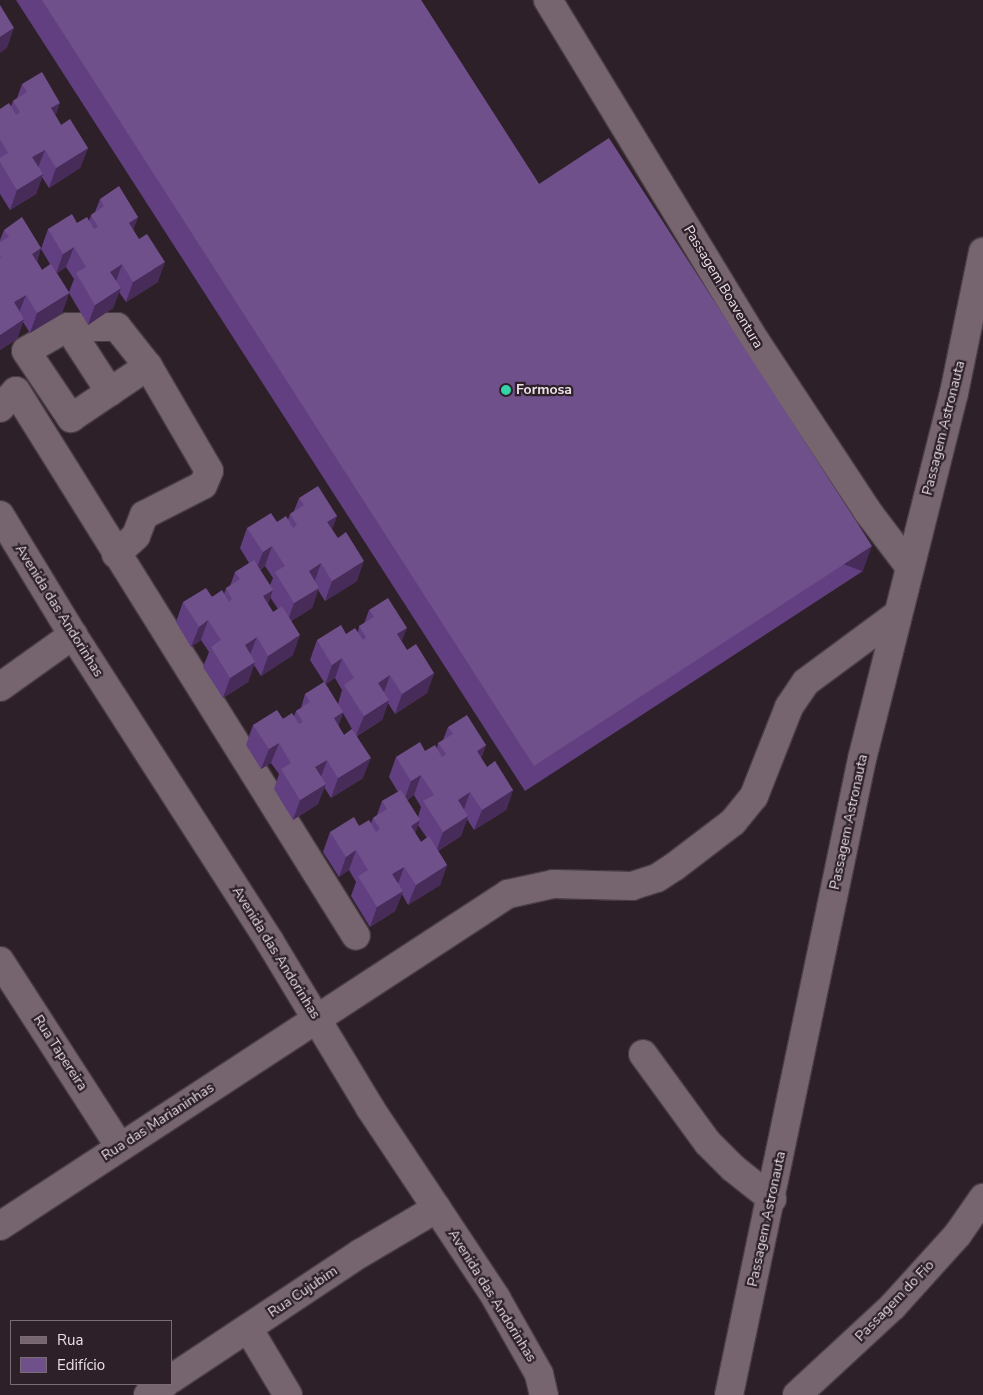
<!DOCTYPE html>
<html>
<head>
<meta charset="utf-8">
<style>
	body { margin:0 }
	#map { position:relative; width:983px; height:1395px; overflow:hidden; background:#2e2029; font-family:"Nunito Sans",sans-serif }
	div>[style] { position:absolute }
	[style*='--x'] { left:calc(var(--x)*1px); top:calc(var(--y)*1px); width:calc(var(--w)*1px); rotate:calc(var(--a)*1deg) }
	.roads { filter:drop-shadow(1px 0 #493d45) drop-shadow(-1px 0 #493d45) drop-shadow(0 1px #493d45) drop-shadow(0 -1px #493d45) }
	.minor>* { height:28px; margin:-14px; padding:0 14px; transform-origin:14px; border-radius:14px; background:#76656f }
	.wall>* { inset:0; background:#613f80 }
	.shaded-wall>* { inset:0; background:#472b58; transform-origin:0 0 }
	.building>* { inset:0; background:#70508b }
	.dots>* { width:14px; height:14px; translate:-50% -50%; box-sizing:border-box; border:2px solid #2e2029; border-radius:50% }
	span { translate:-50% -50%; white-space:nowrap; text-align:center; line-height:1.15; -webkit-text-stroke:4.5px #2e2029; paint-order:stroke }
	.street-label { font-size:14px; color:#e9dfe5 }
	.poi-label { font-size:14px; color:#e9dfe5; font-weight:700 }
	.left { translate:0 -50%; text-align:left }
	.legend { position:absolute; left:10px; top:1320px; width:162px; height:65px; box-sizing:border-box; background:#2e2029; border:1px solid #796c74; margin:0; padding:6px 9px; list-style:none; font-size:15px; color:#e9dfe5 }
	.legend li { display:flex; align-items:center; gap:10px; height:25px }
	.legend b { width:25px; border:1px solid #796c74 }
</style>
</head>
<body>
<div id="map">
	<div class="roads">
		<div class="minor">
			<div style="--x:548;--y:0;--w:400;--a:58.7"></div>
			<div style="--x:756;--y:342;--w:204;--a:56.6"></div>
			<div style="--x:868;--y:512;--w:68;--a:52.8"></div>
			<div style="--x:68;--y:327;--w:49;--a:0"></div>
			<div style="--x:117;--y:327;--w:50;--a:51.5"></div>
			<div style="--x:110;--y:392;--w:77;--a:-122.9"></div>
			<div style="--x:68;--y:327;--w:48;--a:150.3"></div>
			<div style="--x:26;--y:351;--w:81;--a:56.1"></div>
			<div style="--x:71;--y:418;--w:93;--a:-34"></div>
			<div style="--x:148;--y:366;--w:121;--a:59.8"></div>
			<div style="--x:209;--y:471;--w:15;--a:113"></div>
			<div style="--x:203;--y:485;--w:66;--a:153"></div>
			<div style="--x:144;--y:515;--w:22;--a:111"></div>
			<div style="--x:136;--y:536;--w:27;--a:138"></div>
			<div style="--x:0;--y:408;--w:23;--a:-47"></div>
			<div style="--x:16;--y:391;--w:642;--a:58.04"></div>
			<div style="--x:0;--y:515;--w:140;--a:58.7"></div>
			<div style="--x:73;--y:635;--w:365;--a:57.3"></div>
			<div style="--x:270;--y:942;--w:194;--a:58.9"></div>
			<div style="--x:370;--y:1108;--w:228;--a:56.4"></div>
			<div style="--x:496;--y:1298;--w:87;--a:60.5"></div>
			<div style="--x:539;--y:1374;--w:22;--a:77"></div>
			<div style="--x:0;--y:687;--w:90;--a:-35.5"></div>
			<div style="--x:0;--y:961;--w:221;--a:57.2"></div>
			<div style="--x:643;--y:1054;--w:110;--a:53.9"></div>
			<div style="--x:708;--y:1143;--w:35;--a:45"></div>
			<div style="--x:733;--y:1168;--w:50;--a:38.5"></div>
			<div style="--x:0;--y:1226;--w:607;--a:-33.17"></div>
			<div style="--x:508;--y:894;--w:46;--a:-12.5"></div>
			<div style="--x:553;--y:884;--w:79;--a:1.5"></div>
			<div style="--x:632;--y:886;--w:26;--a:-18"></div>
			<div style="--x:657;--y:878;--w:20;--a:-33"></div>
			<div style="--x:674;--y:867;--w:74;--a:-37.3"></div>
			<div style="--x:733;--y:822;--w:33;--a:-51"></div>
			<div style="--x:754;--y:796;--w:96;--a:-68.5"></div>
			<div style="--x:789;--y:707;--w:30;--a:-56"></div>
			<div style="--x:806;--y:682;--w:114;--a:-36.5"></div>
			<div style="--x:248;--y:1328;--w:78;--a:59.2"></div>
			<div style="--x:171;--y:1379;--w:228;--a:-33.6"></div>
			<div style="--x:361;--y:1253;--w:88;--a:-30.6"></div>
			<div style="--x:148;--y:1395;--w:20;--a:-33"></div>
			<div style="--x:729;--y:1395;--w:650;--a:-78.19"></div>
			<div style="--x:862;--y:759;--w:377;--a:-75.9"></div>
			<div style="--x:954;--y:393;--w:144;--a:-78.4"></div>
			<div style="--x:797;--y:1395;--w:131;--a:-42.8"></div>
			<div style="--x:893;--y:1306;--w:97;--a:-47.9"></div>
			<div style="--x:958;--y:1234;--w:44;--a:-55.2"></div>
		</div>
	</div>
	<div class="wall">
		<div style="clip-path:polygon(16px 0,421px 0,539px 184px,863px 571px,525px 791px)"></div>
		<div style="clip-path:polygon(22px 84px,56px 116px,61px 125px,88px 148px,80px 168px,49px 188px,42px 177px,36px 194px,10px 210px,0 194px,0 109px,11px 106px,13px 101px,17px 98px)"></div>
		<div style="clip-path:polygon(evenodd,100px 199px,138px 217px,133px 230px,158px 282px,126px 302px,119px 292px,113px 308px,88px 325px,69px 293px,62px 313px,30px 333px,23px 322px,17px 339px,0 350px,0 240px,4px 230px,41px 248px,37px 261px,42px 270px,50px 264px,41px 249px,48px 229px,89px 221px,91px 215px,95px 212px,100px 199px,66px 267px,74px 279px,69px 292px,57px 273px,66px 267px)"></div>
		<div style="clip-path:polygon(evenodd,299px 498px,337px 516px,332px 529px,357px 581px,325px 601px,318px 590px,312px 608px,291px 621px,293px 655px,261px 676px,254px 665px,248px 682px,223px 698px,203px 667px,209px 652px,201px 640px,191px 647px,176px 622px,183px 602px,224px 594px,226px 588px,230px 586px,235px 572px,249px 563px,240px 548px,247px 528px,277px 522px,288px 519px,290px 514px,294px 511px,299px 498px,265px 566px,273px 578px,270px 585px,260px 570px,265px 566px,299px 498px,270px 597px,278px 609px,273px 612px,268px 604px,270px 597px)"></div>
		<div style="clip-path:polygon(evenodd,369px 610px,402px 642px,407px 650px,434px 673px,427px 693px,395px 714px,388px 703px,382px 720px,357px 736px,363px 778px,331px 798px,324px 787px,318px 804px,293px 820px,274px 789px,279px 774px,271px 763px,261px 769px,246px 745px,253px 725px,294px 716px,296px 711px,301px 708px,305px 694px,324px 682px,310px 660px,317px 640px,358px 632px,359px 626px,364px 624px,369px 610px,335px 678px,342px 690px,338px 704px,326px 684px,335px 678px,369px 610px,343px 713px,352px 729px,344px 735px,338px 726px,343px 713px)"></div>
		<div style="clip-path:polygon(evenodd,448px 727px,486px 745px,481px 758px,487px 767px,513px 790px,506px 810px,474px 830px,467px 819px,461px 836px,438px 851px,447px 865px,440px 885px,408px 905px,402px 894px,395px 911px,370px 927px,351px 896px,356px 882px,349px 870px,339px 877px,323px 852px,330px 832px,371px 823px,373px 818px,377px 815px,382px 801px,398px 792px,389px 777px,396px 757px,425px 751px,437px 748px,438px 743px,443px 740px,448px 727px,414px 795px,421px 807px,418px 817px,407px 800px,414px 795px,448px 727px,418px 825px,427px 838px,421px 842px,415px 833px,418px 825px)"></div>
	</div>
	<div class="shaded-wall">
		<div style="clip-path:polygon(14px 28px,7px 48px,0 53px,0 37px)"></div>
		<div style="clip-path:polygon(60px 103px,53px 123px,51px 108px)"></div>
		<div style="clip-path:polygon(88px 148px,80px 168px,49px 188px,56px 168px)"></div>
		<div style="clip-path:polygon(45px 150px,37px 170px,32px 157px)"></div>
		<div style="clip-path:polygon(43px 174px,36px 194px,10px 210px,17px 190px)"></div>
		<div style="clip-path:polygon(138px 217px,130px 237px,129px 223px)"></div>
		<div style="clip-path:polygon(74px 247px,66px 267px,56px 274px,63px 254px)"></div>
		<div style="clip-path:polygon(41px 248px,34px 268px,32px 254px)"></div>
		<div style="clip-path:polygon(165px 262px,158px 282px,126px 302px,133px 282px)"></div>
		<div style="clip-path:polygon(122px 264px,115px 284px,110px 272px)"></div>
		<div style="clip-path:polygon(121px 288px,113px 308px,88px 325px,95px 305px)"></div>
		<div style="clip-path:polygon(69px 293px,62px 313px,30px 333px,37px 313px)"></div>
		<div style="clip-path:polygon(26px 295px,18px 315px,14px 302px)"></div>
		<div style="clip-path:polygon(24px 319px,17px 339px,0 350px,0 335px)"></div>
		<div style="clip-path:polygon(337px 516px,330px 536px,327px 522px)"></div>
		<div style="clip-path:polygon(272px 546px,265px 566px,255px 572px,263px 552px)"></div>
		<div style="left:872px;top:546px;width:27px;height:403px;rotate:110deg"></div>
		<div style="clip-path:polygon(364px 561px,357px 581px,325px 601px,332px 581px)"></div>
		<div style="clip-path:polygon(321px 563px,314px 583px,309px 571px)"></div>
		<div style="clip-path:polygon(319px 588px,312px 608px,287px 623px,294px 603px)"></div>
		<div style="clip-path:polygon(273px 590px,266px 610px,263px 596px)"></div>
		<div style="clip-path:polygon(208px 620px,201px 640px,191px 647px,199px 627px)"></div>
		<div style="clip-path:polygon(407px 628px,399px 648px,397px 634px)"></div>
		<div style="clip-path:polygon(300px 635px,293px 655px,261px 676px,268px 656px)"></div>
		<div style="clip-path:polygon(257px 637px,249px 657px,245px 645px)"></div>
		<div style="clip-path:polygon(342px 658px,335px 678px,325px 685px,332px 665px)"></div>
		<div style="clip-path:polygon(255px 662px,248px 682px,223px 698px,230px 678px)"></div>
		<div style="clip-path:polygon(434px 673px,427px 693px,395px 714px,402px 694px)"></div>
		<div style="clip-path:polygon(390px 675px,383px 695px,378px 683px)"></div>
		<div style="clip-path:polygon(389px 700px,382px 720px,356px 736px,364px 716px)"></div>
		<div style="clip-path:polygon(343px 712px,336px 732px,334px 718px)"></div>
		<div style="clip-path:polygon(279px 743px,271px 763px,261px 769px,269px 749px)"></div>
		<div style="clip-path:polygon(486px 745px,478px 765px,477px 751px)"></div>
		<div style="clip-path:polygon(371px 758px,363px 778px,331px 798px,338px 778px)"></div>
		<div style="clip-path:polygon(327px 760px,320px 780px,315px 767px)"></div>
		<div style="clip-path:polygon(421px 775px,414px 795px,404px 801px,411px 781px)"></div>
		<div style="clip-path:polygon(326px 784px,318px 804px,293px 820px,300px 800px)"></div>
		<div style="clip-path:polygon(513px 790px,506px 810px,474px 830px,482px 810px)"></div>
		<div style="clip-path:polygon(470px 792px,463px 812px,458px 800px)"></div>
		<div style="clip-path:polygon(468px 816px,461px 836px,436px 852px,443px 832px)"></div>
		<div style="clip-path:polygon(420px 820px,413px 840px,411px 826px)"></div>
		<div style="clip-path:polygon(356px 850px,349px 870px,339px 877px,346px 857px)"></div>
		<div style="clip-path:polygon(447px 865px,440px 885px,408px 905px,416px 885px)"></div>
		<div style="clip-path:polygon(404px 867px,397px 887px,392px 874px)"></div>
		<div style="clip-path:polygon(403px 891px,395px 911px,370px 927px,377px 907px)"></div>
	</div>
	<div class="building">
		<div style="clip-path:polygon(42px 0,421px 0,539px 184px,609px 138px,872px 546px,534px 766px)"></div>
		<div style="clip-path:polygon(0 5px,14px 28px,0 37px)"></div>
		<div style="clip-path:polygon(42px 72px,60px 103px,51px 108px,61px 125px,70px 119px,88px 148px,56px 168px,45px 150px,32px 157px,43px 174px,17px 190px,0 162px,0 158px,8px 153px,0 139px,0 109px,9px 103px,16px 115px,20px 112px,13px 101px,27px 92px,22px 84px)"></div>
		<div style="clip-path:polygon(119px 186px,138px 217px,129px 223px,139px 239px,147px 234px,165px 262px,133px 282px,122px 264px,110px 272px,121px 288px,95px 305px,76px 273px,86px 267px,74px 247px,63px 254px,48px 229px,72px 214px,77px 223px,87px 217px,94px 229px,98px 227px,91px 215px,104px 206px,100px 199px)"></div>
		<div style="clip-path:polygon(22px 217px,41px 248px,32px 254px,42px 270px,51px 264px,69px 293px,37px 313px,26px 295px,14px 302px,24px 319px,0 335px,0 258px,1px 257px,0 255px,0 242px,9px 237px,4px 230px)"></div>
		<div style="clip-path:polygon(318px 486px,337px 516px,327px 522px,338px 538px,346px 532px,364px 561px,332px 581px,321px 563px,309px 571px,319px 588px,294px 603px,275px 572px,285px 566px,272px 546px,263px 552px,247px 528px,271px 513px,277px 522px,286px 516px,293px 528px,297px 525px,290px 514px,304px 505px,299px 498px)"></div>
		<div style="clip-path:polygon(254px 560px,273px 590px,263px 596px,273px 612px,282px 606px,300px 635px,268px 656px,257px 637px,245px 645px,255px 662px,230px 678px,211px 647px,221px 640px,208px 620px,199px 627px,183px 602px,206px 588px,212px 597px,222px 590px,229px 602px,232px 599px,226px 588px,240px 579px,235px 572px)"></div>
		<div style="clip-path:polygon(388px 598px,407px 628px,397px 634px,407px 650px,416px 644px,434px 673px,402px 694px,390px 675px,378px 683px,389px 700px,364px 716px,344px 685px,354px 678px,342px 658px,332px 665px,317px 640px,341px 625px,346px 634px,355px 628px,363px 640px,366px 637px,359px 626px,374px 617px,369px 610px)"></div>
		<div style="clip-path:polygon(324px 682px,343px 712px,334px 718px,344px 735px,352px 729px,371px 758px,338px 778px,327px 760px,315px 767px,326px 784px,300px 800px,281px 769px,291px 763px,279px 743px,269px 749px,253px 725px,277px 710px,283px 719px,292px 713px,299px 724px,303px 722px,296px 711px,310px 702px,305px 694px)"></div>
		<div style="clip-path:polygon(467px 715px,486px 745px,477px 751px,487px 767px,495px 761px,513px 790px,482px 810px,470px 792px,458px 800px,468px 816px,443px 832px,423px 801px,434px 795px,421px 775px,411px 781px,396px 757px,420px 742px,425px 751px,435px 745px,442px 757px,446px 754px,438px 743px,453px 734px,448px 727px)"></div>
		<div style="clip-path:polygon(401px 790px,420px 820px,411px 826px,421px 842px,429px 836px,447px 865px,416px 885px,404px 867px,392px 874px,403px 891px,377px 907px,358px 876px,368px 870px,356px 850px,346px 857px,330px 832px,354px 817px,359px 826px,369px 820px,376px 832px,380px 829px,373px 818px,387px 809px,382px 801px)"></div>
	</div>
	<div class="dots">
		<div style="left:506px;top:390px;background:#33d4a8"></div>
	</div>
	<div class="street-label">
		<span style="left:723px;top:287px;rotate:59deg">Passagem Boaventura</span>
		<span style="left:944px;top:428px;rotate:-76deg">Passagem Astronauta</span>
		<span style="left:59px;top:611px;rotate:58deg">Avenida das Andorinhas</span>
		<span style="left:849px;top:822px;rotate:-78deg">Passagem Astronauta</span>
		<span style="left:276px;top:953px;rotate:58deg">Avenida das Andorinhas</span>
		<span style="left:60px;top:1053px;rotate:57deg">Rua Tapereira</span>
		<span style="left:158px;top:1122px;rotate:-33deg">Rua das Marianinhas</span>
		<span style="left:767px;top:1219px;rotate:-78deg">Passagem Astronauta</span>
		<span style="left:303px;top:1292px;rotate:-34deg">Rua Cujubim</span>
		<span style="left:492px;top:1296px;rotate:58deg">Avenida das Andorinhas</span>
		<span style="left:895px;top:1301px;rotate:-46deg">Passagem do Fio</span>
	</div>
	<div class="poi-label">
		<span class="left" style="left:516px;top:390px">Formosa</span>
	</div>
	<ul class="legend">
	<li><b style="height:6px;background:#76656f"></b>Rua</li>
	<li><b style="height:14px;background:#70508b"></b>Edifício</li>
	</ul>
</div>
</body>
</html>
